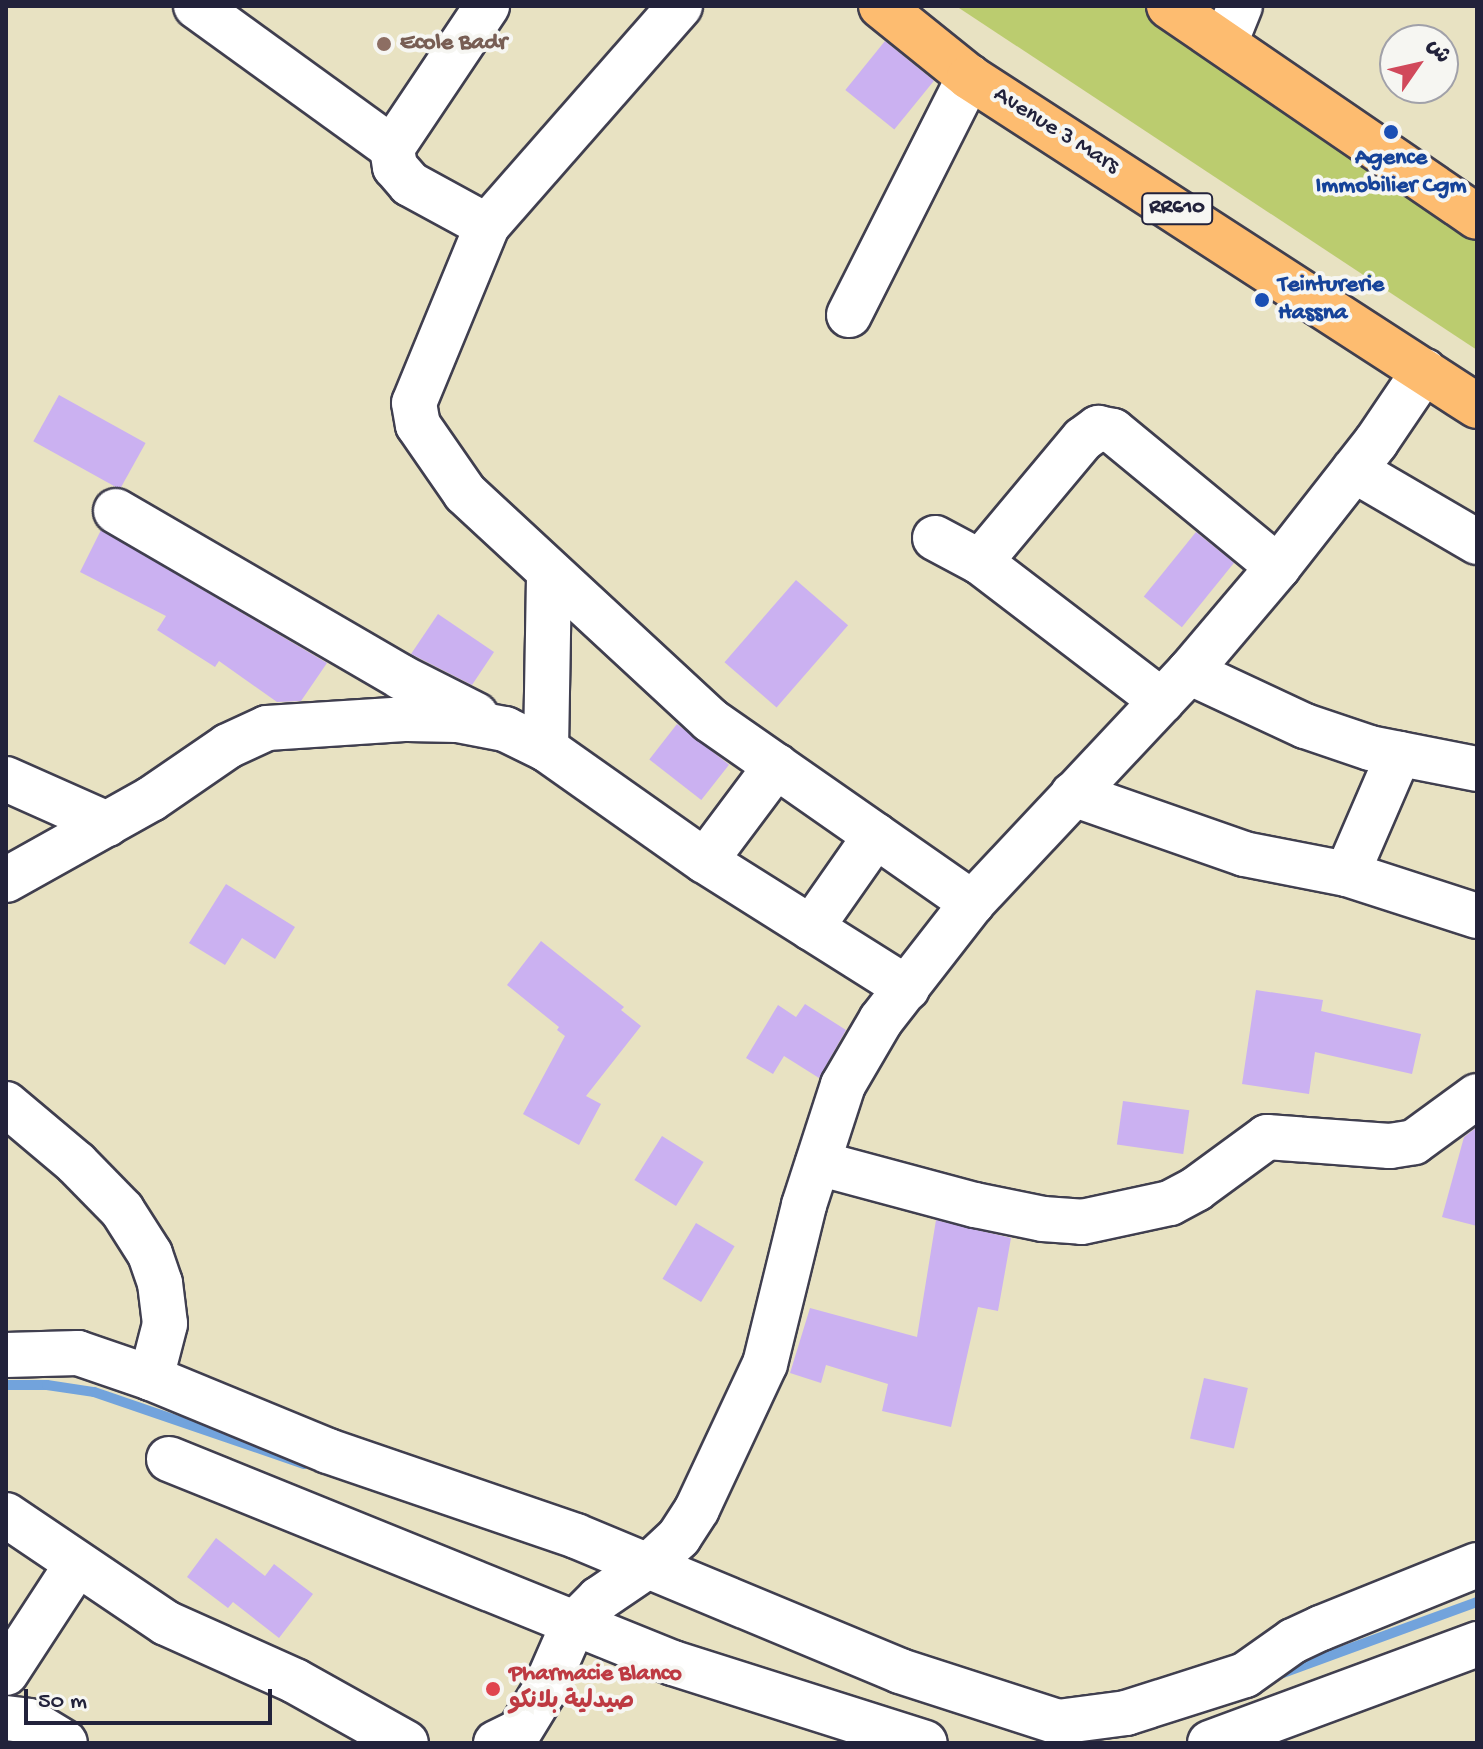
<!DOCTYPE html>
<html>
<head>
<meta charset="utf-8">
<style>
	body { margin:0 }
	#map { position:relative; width:1483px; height:1749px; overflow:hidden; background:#e8e2c2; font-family:"Gochi Hand","Playpen Sans Arabic",sans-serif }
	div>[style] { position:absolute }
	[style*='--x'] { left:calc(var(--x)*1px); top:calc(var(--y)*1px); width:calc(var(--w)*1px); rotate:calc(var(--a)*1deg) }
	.green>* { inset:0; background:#bbcc6f }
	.stream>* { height:10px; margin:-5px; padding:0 5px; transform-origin:5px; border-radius:5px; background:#72a3dc }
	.building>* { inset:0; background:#cbb1f1; transform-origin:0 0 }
	.roads { filter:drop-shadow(2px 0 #403f4f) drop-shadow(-2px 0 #403f4f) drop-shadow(0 2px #403f4f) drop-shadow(0 -2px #403f4f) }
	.minor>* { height:44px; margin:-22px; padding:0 22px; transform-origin:22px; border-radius:22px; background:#fff }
	.major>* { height:44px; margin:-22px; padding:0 22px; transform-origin:22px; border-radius:22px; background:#fdbc70 }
	.dots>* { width:22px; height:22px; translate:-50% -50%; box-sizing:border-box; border:4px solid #f6f6f2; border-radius:50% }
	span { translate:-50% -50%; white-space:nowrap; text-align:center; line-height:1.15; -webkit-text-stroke:8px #f6f6f2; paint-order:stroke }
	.shield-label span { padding:2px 6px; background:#f6f6f2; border:2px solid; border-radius:6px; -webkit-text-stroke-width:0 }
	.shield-label { font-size:22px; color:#22223b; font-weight:700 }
	.education-label { font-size:24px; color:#785e54; font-weight:700 }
	.left { translate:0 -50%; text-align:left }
	.street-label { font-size:24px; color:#22223b }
	.transit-label { font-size:24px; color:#164399; font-weight:700 }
	.health-label { font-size:24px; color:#be3a42; font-weight:700 }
	.frame { position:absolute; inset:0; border:8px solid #22223b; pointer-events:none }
	.north { position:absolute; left:1379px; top:24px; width:80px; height:80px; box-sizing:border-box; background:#f6f6f2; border:2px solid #a1a1a9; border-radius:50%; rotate:56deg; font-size:22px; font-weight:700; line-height:32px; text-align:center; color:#22223b }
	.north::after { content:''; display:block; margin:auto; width:28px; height:36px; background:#d1495b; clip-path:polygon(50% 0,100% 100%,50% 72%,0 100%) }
	.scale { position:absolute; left:24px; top:1689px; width:248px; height:36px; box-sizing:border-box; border:4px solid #22223b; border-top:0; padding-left:10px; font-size:24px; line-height:28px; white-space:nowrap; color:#22223b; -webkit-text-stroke:6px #f6f6f2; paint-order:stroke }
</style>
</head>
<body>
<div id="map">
	<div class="green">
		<div style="clip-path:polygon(956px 6px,1144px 6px,1477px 232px,1477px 350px)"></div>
	</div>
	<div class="stream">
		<div style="--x:6;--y:1385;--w:41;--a:0"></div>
		<div style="--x:47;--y:1385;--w:48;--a:8.5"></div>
		<div style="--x:94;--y:1392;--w:222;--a:18.9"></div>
		<div style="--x:1280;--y:1674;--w:210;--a:-20.1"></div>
	</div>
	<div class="building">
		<div style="left:885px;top:41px;width:63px;height:63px;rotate:39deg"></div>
		<div style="left:59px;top:395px;width:99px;height:53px;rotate:29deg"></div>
		<div style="clip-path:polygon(101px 530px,327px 663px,301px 701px,277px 702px,219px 661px,215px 667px,157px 630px,166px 616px,80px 572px)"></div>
		<div style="left:1196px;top:532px;width:49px;height:83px;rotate:39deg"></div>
		<div style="left:796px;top:580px;width:69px;height:109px;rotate:41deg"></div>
		<div style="clip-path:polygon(438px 614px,494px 652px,472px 685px,411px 654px)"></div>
		<div style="left:677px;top:724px;width:66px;height:45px;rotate:38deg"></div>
		<div style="clip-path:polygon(226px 884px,295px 927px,275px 959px,242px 938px,225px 965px,189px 943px)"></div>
		<div style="clip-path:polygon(541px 941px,624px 1007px,621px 1010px,641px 1026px,586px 1096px,601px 1104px,579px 1145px,523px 1114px,565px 1036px,557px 1030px,559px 1027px,507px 985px)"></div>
		<div style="clip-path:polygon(1256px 990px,1323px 1000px,1321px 1011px,1421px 1034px,1412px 1074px,1315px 1052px,1309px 1094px,1242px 1084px)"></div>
		<div style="clip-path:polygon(805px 1004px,846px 1030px,819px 1078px,784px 1056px,773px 1074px,746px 1058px,778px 1005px,796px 1017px)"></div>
		<div style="left:1123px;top:1101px;width:67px;height:44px;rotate:8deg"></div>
		<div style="clip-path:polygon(1477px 1127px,1477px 1226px,1442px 1217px,1464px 1137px)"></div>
		<div style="left:662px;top:1136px;width:49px;height:52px;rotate:32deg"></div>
		<div style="clip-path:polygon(936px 1220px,1011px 1238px,998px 1311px,978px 1307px,951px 1427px,882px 1411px,888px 1384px,826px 1365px,821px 1383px,790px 1373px,810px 1308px,917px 1337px)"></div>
		<div style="left:696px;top:1223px;width:45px;height:65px;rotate:31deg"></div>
		<div style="left:1204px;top:1378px;width:45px;height:62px;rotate:13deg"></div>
		<div style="clip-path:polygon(216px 1538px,265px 1576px,274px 1564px,313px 1594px,279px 1638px,233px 1602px,228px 1608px,187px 1577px)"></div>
	</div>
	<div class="roads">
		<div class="minor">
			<div style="--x:196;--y:6;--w:242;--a:35.9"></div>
			<div style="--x:680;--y:6;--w:293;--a:131.3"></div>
			<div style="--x:487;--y:226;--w:191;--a:112.4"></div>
			<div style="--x:414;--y:403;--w:22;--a:80"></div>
			<div style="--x:418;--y:425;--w:83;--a:55.3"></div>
			<div style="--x:465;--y:493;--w:334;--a:42.8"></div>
			<div style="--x:710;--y:720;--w:320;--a:34.9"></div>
			<div style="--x:1225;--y:43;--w:40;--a:-68"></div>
			<div style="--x:487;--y:226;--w:88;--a:-151.4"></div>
			<div style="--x:410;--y:184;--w:23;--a:-131"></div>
			<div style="--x:395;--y:167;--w:19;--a:-99"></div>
			<div style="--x:392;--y:148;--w:171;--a:-56.2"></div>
			<div style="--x:849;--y:315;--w:267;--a:-63.2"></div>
			<div style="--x:1354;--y:470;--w:143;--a:30.3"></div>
			<div style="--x:116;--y:511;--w:330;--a:30.2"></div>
			<div style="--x:401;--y:677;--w:84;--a:26.9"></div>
			<div style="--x:935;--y:538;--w:51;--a:28.1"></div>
			<div style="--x:980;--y:562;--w:229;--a:37.4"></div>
			<div style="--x:980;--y:562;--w:160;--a:-50.1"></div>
			<div style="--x:1083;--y:439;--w:19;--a:-36"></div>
			<div style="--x:1098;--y:428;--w:15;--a:11"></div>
			<div style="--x:1113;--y:431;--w:214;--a:39.5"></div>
			<div style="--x:1189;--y:672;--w:128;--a:25"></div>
			<div style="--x:1305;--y:726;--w:69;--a:18.7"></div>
			<div style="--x:1370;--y:748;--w:109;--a:11.1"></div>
			<div style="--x:546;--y:749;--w:177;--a:-89"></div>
			<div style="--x:6;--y:779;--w:111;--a:24"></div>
			<div style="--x:1073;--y:794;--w:181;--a:19.3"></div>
			<div style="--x:1244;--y:854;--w:105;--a:11"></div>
			<div style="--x:1347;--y:874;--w:137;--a:17.9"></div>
			<div style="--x:705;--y:861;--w:119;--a:-53.2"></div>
			<div style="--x:1347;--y:874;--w:131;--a:-66.6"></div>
			<div style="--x:6;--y:880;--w:166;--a:-29.2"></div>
			<div style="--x:151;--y:799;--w:93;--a:-34.5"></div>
			<div style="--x:228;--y:746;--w:43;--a:-24.8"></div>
			<div style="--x:267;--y:728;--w:141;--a:-3.7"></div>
			<div style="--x:408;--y:719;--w:49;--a:1.2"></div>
			<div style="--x:457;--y:720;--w:49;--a:10.6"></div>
			<div style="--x:505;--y:729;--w:46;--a:26"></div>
			<div style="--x:546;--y:749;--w:194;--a:35.2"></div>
			<div style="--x:705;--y:861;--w:239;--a:32.2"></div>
			<div style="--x:811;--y:928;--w:113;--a:-55"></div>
			<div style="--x:6;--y:1104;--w:92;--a:40.1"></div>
			<div style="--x:76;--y:1163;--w:66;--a:45.6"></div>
			<div style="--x:122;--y:1210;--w:52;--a:57.5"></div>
			<div style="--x:150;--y:1254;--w:31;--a:71"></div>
			<div style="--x:160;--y:1283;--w:41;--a:83"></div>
			<div style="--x:165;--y:1324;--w:56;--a:104.5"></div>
			<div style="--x:818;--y:1163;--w:163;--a:15"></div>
			<div style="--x:975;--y:1205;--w:69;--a:11.6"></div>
			<div style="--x:1043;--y:1219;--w:39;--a:4"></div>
			<div style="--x:1082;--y:1222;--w:90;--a:-12.2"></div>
			<div style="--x:1170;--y:1203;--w:30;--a:-28"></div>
			<div style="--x:1196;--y:1189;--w:88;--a:-36.2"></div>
			<div style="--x:1267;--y:1137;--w:123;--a:4.2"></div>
			<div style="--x:1390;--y:1146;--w:24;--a:-9"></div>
			<div style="--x:1414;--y:1142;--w:78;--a:-36.1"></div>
			<div style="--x:6;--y:1355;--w:72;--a:-1.6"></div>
			<div style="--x:78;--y:1353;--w:77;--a:18.9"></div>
			<div style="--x:151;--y:1378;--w:191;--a:22.4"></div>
			<div style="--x:328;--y:1451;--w:262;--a:18.9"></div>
			<div style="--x:576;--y:1536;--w:351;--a:22.6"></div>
			<div style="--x:900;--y:1671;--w:166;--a:17.9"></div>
			<div style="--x:1058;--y:1722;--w:69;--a:-7.5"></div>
			<div style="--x:1126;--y:1713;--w:125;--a:-17.7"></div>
			<div style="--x:1245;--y:1675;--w:59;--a:-35.3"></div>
			<div style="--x:1293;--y:1641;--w:31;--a:-25"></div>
			<div style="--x:1321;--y:1628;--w:168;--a:-22"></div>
			<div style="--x:169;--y:1459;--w:544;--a:22.04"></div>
			<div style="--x:673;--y:1663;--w:264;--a:17.6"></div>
			<div style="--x:6;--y:1515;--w:193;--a:34"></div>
			<div style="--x:166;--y:1623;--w:141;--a:24.2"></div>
			<div style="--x:295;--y:1681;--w:127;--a:29.2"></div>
			<div style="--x:6;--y:1673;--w:130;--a:-56.9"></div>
			<div style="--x:6;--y:1718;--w:23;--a:7"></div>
			<div style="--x:29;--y:1721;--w:42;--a:31.4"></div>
			<div style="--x:496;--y:1743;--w:25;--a:-26"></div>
			<div style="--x:519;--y:1732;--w:48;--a:-58.6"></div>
			<div style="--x:544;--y:1691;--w:72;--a:-66.3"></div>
			<div style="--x:573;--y:1625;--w:37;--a:-45"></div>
			<div style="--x:599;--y:1599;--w:60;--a:-34.2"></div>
			<div style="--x:649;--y:1565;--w:41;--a:-43"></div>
			<div style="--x:679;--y:1537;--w:33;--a:-57"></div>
			<div style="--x:697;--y:1509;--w:160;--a:-64.9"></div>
			<div style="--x:765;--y:1364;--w:164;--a:-76.2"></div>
			<div style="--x:804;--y:1205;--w:126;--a:-72"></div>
			<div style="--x:843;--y:1085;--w:75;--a:-59.7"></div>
			<div style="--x:881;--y:1020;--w:148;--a:-52.1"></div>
			<div style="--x:972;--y:903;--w:317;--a:-46.8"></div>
			<div style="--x:1189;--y:672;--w:138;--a:-49.7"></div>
			<div style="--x:1278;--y:567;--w:159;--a:-51.9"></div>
			<div style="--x:1376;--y:442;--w:86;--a:-55.9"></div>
			<div style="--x:1210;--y:1743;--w:285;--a:-20.3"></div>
		</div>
		<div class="major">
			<div style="--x:881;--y:6;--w:113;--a:38.9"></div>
			<div style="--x:969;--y:77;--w:605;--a:32.93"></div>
			<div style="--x:1169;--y:6;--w:373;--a:34.4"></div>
		</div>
	</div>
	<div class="dots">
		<div style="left:384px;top:44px;background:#8d6e63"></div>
		<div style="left:1391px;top:132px;background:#1a4fb4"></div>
		<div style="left:1262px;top:300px;background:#1a4fb4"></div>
		<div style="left:493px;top:1689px;background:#e0444e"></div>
	</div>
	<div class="shield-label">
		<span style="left:1177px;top:209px">RR610</span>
	</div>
	<div class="education-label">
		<span class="left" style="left:400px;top:44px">Ecole Badr</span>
	</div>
	<div class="street-label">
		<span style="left:1056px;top:131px;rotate:32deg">Avenue 3 Mars</span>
	</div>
	<div class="transit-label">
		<span style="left:1391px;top:173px">Agence<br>Immobilier Cgm</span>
		<span class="left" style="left:1278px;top:300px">Teinturerie<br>Hassna</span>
	</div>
	<div class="health-label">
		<span class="left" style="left:509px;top:1689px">Pharmacie Blanco<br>صيدلية بلانكو</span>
	</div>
	<div class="frame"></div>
	<div class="north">ش</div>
	<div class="scale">50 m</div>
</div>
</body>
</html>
